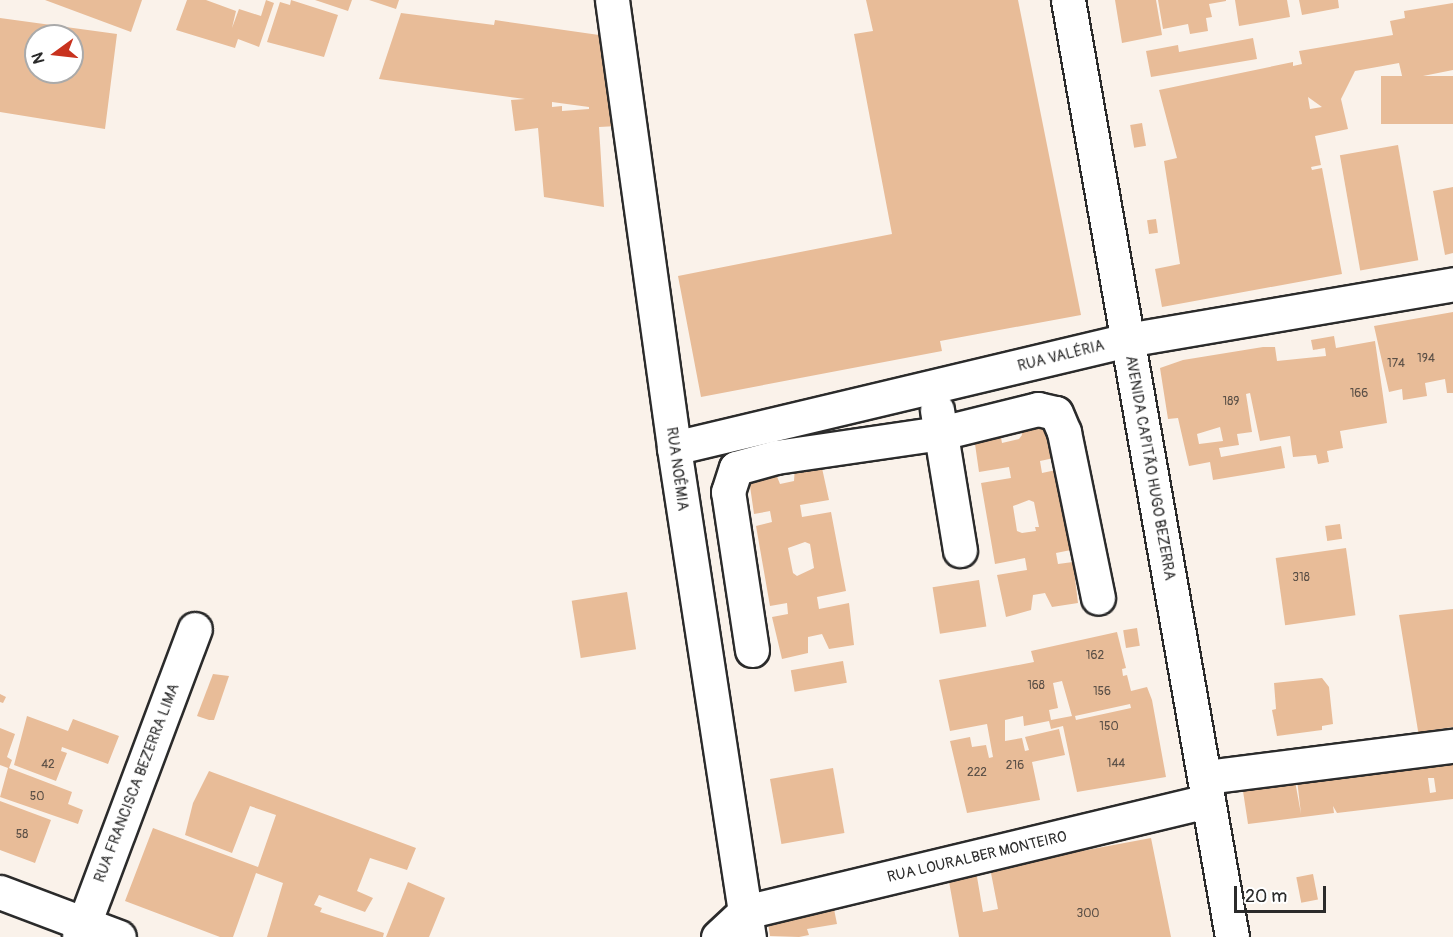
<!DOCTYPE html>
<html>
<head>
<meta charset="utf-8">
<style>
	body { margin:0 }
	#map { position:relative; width:1453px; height:937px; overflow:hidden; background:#faf2ea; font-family:Pangolin,sans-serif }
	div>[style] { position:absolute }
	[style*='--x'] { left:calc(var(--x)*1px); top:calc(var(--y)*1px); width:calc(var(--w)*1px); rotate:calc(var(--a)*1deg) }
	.building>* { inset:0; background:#e8bc98; transform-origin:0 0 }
	.roads { filter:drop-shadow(2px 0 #2b2b2b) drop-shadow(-2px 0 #2b2b2b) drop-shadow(0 2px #2b2b2b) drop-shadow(0 -2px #2b2b2b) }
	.minor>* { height:33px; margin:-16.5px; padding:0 16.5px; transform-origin:16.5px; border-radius:16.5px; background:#fff }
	span { translate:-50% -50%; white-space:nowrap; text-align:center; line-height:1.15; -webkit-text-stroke:4.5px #fff; paint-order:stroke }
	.number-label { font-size:12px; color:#5a4f46 }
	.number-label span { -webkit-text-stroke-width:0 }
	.street-label { font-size:15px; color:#2b2b2b }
	.north { position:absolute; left:24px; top:24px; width:60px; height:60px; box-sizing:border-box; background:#fff; border:2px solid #aaa; border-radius:50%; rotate:255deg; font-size:16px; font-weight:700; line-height:24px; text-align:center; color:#2b2b2b }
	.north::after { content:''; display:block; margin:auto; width:21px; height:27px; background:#c8321e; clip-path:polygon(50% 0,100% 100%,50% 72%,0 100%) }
	.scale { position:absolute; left:1234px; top:886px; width:92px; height:27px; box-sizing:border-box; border:3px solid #2b2b2b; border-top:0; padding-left:8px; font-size:18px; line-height:21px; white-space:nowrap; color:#2b2b2b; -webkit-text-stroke:4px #fff; paint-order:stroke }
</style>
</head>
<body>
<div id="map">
	<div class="building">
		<div style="clip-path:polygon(45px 0,142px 0,131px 32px)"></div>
		<div style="clip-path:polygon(187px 0,206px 0,236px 11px,232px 28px,239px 9px,261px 16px,266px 0,274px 3px,259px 47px,238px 39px,235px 48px,176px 30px)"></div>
		<div style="clip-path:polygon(291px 0,338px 15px,324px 57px,267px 42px,280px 2px,290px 5px)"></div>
		<div style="clip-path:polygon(315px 0,352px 0,348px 11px)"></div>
		<div style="clip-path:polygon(369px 0,399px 0,396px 9px)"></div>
		<div style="clip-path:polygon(866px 0,1018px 0,1081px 315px,940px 341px,942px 351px,701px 397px,678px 276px,892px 234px,854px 34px,873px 31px)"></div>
		<div style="clip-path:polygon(1115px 0,1156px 0,1162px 35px,1122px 43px)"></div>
		<div style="clip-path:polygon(1158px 0,1226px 0,1226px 1px,1209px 4px,1212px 17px,1206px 18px,1208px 31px,1190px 34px,1188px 24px,1163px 29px)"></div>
		<div style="clip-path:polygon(1235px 0,1287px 0,1290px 17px,1239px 26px)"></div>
		<div style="clip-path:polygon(1299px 0,1338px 0,1339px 8px,1302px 15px)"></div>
		<div style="clip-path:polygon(evenodd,1453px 3px,1453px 70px,1403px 80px,1399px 63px,1355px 71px,1341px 99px,1348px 129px,1315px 136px,1321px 165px,1311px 167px,1312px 170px,1322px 168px,1342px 274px,1162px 307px,1155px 269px,1180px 264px,1164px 161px,1177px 158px,1159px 90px,1293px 62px,1293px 66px,1302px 64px,1299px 51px,1393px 35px,1390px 21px,1405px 18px,1404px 11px,1453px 3px,1308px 97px,1322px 107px,1310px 109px,1308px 97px)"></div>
		<div style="clip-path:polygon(evenodd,401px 13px,494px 25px,495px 20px,599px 35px,618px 126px,599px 127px,604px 207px,544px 197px,538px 128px,515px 131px,511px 100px,525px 99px,379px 79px,401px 13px,552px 102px,589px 107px,589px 109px,562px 111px,562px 106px,552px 107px,552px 102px)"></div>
		<div style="clip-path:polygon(evenodd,0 18px,117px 34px,105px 129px,0 112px,0 18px,36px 36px,72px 36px,72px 72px,36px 72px,36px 36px)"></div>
		<div style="clip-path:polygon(1253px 38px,1257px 59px,1151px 77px,1146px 51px,1178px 45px,1179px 52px)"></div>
		<div style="left:1453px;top:76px;width:48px;height:72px;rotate:90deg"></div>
		<div style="left:1142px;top:123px;width:23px;height:12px;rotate:80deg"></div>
		<div style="left:1398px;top:145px;width:117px;height:59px;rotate:80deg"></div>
		<div style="clip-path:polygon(1453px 187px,1453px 253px,1445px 255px,1433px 191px)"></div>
		<div style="left:1156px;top:219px;width:14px;height:9px;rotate:82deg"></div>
		<div style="clip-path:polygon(1453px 312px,1453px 393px,1447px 393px,1445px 379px,1425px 383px,1427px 396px,1403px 400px,1402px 389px,1389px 392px,1374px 326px)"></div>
		<div style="clip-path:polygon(evenodd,1334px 336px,1336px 348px,1375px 341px,1387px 423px,1340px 431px,1343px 448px,1327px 451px,1329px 462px,1318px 464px,1316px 455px,1293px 457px,1290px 436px,1260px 441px,1250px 393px,1246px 394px,1252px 432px,1237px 434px,1239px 445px,1219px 448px,1221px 457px,1281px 446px,1285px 468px,1213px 480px,1210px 462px,1189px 466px,1178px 418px,1168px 419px,1160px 368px,1183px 360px,1263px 347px,1275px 347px,1277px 361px,1326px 356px,1325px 348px,1313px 350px,1311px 340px,1334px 336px,1220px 427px,1223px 441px,1199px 444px,1197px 434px,1220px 427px)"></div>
		<div style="clip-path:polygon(evenodd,1045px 417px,1054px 458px,1040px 461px,1042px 473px,1056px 470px,1071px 550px,1056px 553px,1058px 564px,1073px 562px,1078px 603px,1052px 607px,1045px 593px,1033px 595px,1031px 610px,1006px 617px,997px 575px,1027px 570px,1025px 558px,995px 564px,981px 483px,1011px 478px,1009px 467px,979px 472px,973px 430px,999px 427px,1002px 443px,1019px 439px,1022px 435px,1020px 424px,1045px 417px,1029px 500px,1034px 502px,1039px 527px,1035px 527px,1036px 531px,1022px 533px,1017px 531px,1013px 506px,1029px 500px)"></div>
		<div style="clip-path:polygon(evenodd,820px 459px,829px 500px,800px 505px,802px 517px,831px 512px,846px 591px,817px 597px,819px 609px,849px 603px,854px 645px,829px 649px,822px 634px,808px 637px,808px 653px,782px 659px,772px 617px,788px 614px,787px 603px,770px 606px,756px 526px,772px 522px,770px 511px,754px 514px,748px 472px,774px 469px,780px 484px,794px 481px,795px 466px,820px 459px,805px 542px,810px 544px,814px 568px,797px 576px,793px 573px,788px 548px,805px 542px)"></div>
		<div style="left:1340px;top:524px;width:15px;height:15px;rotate:82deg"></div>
		<div style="left:1346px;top:548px;width:68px;height:71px;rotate:82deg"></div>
		<div style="left:979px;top:580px;width:47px;height:47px;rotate:81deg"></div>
		<div style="left:627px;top:592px;width:58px;height:56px;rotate:81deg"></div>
		<div style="clip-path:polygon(1453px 609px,1453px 727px,1427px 731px,1429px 742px,1420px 743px,1399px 615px)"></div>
		<div style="left:1137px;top:628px;width:18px;height:14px;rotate:81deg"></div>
		<div style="clip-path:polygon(evenodd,1117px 632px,1126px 668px,1122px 669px,1123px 676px,1127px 675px,1131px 691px,1147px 687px,1152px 700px,1166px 777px,1077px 792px,1063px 726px,1051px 729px,1049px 721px,1024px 726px,1023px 716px,1005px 720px,1005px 741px,1022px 738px,1025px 751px,1029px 750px,1025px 737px,1059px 729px,1065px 755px,1032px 762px,1040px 800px,967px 813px,950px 741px,970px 737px,972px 747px,986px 745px,989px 758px,993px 757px,987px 724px,950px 731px,939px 680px,1034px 662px,1031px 651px,1117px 632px,1062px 681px,1072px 716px,1051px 720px,1049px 710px,1058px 708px,1053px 683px,1062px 681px,1117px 632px,1130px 704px,1131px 708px,1076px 720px,1075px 716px,1130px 704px)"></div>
		<div style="left:843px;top:661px;width:22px;height:53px;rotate:80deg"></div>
		<div style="clip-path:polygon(213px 674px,229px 676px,214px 720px,209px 720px,197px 716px)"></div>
		<div style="clip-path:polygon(1322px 678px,1329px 687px,1333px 724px,1322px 726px,1322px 730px,1277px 736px,1272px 710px,1276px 709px,1274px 683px)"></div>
		<div style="clip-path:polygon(0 694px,6px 697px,3px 703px,0 702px)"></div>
		<div style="clip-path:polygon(27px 716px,68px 731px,73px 719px,119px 736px,108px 764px,62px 747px,61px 751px,67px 753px,56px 781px,14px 765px)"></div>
		<div style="clip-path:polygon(0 728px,15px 734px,7px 757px,12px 760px,9px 768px,72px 792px,68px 804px,83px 810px,78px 824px,0 797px,8px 768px,0 765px)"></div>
		<div style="clip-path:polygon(evenodd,1453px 756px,1453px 799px,1337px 813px,1333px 806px,1334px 813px,1248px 824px,1241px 778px,1293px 770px,1301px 814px,1296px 771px,1453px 756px,1428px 778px,1434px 778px,1436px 792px,1430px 793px,1428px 778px)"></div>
		<div style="left:833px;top:768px;width:66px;height:64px;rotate:80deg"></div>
		<div style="clip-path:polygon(209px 771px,416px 848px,407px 870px,370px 858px,357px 891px,373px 898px,365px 912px,319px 895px,314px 905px,322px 908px,320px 912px,384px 933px,383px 937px,267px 937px,283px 883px,256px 873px,233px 937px,220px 937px,125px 901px,153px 828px,258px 867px,276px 815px,250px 806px,232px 853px,185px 835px,193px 803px)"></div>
		<div style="clip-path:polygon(0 801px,51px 820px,35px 863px,0 850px)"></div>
		<div style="clip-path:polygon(1151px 838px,1171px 937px,959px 937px,948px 876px,976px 871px,983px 912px,998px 909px,990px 868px)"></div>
		<div style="left:1313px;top:874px;width:26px;height:17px;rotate:79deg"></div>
		<div style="clip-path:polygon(408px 882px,445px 898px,429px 937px,386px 937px)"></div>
		<div style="clip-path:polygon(832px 899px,837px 924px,807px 929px,809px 935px,799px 937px,770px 936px,766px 909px)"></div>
	</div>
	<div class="roads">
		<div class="minor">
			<div style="--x:612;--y:0;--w:452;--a:82.1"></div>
			<div style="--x:674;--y:448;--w:495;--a:81.3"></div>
			<div style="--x:1068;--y:0;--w:951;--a:80.07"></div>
			<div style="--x:937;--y:410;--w:142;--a:80.7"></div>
			<div style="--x:674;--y:448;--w:466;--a:-13.4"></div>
			<div style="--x:1127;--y:340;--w:331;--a:-9.7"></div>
			<div style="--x:752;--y:650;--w:160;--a:-98.6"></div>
			<div style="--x:728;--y:492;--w:25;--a:-72"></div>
			<div style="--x:736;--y:468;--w:41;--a:-15.4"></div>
			<div style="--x:776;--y:457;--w:167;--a:-8.3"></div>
			<div style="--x:941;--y:433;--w:100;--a:-13.9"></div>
			<div style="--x:1038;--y:409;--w:18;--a:13"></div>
			<div style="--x:1056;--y:413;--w:21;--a:67"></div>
			<div style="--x:1064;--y:432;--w:169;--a:78.4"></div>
			<div style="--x:1206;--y:777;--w:249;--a:-7.2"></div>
			<div style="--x:0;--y:892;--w:127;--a:20.7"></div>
			<div style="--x:79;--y:937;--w:329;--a:-69.4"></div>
			<div style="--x:718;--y:937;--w:37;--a:-43"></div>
			<div style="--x:745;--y:912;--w:476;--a:-13.5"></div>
		</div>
	</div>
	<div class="number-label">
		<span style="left:1426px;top:359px">194</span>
		<span style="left:1396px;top:364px">174</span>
		<span style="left:1359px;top:394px">166</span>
		<span style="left:1231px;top:402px">189</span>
		<span style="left:1301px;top:578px">318</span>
		<span style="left:1095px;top:656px">162</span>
		<span style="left:1036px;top:686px">168</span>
		<span style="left:1102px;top:692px">156</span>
		<span style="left:1109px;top:727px">150</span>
		<span style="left:1116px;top:764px">144</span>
		<span style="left:48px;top:765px">42</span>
		<span style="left:1015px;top:766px">216</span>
		<span style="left:977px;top:773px">222</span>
		<span style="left:37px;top:797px">50</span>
		<span style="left:22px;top:835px">58</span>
		<span style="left:1088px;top:914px">300</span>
	</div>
	<div class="street-label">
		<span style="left:1061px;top:356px;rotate:-14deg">RUA VALÉRIA</span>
		<span style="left:1150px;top:468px;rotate:80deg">AVENIDA CAPITÃO HUGO BEZERRA</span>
		<span style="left:677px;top:469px;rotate:82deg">RUA NOÊMIA</span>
		<span style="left:137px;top:783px;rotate:-69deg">RUA FRANCISCA BEZERRA LIMA</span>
		<span style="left:977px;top:857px;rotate:-13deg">RUA LOURALBER MONTEIRO</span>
	</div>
	<div class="north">N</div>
	<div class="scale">20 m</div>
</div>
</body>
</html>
